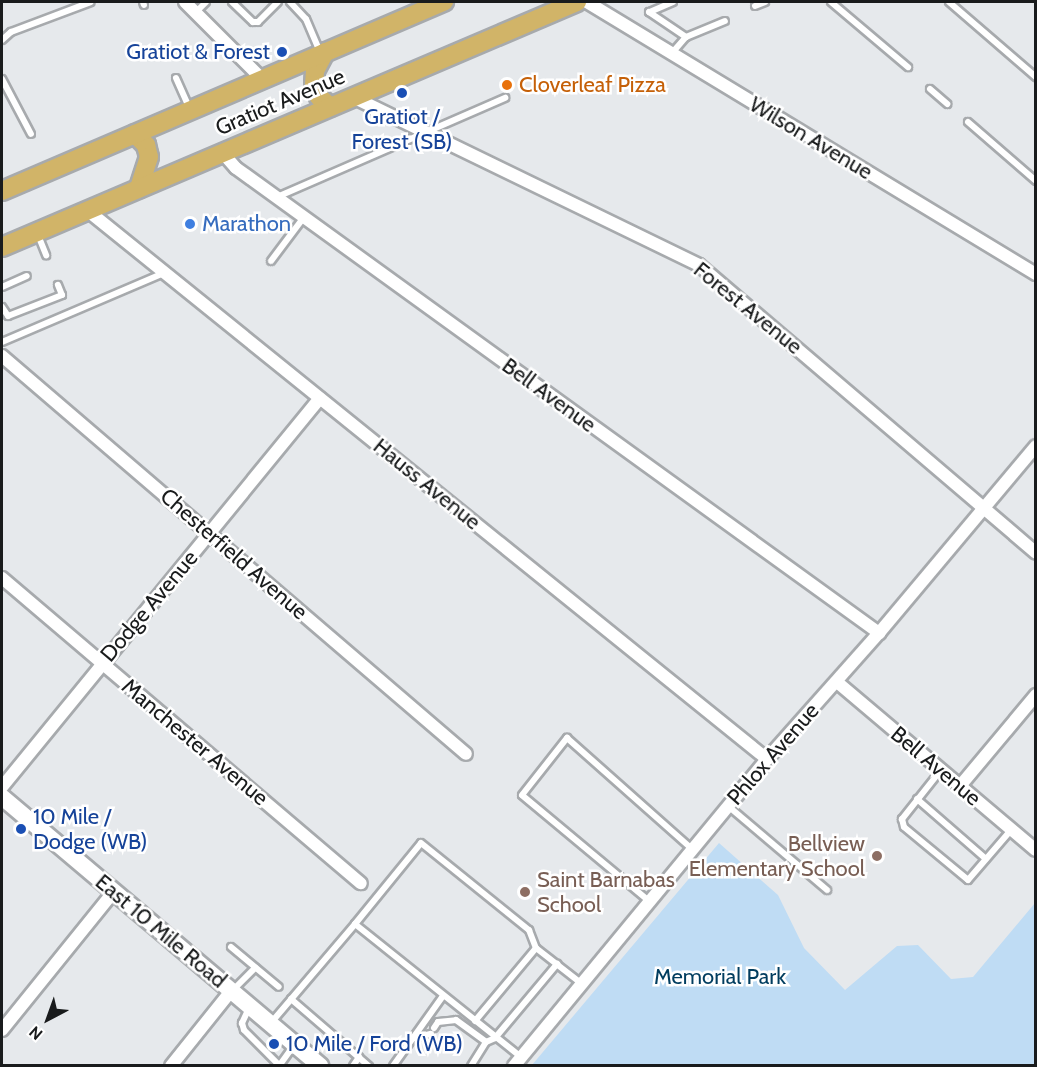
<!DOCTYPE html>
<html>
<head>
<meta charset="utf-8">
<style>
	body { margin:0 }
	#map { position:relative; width:1037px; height:1067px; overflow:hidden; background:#e6e9ec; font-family:Cabin,sans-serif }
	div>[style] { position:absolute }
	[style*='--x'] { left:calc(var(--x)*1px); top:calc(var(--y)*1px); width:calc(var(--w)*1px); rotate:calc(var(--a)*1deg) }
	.green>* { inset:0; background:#bfdcf4 }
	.roads { filter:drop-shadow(2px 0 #a7aaad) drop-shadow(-2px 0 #a7aaad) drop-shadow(0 2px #a7aaad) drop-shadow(0 -2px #a7aaad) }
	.lane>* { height:6px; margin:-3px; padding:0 3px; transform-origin:3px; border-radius:3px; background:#fff }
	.street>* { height:12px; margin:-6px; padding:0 6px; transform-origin:6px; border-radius:6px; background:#fff }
	.secondary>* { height:16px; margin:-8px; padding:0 8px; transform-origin:8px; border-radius:8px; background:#fff }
	.primary>* { height:18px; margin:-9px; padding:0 9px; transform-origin:9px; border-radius:9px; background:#d1b468 }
	.dots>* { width:16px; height:16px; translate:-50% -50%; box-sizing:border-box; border:3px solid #fff; border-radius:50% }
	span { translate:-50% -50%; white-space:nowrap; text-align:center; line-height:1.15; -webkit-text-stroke:5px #fff; paint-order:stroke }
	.transit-label { font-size:22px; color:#164399 }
	.right { translate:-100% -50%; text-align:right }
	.left { translate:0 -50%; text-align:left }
	.food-label { font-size:22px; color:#c56008 }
	.street-label { font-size:22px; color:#191b1c }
	.shop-label { font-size:22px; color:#366cbe }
	.education-label { font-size:22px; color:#785e54 }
	.park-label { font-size:22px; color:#013d5f }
	.frame { position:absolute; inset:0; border:3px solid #191b1c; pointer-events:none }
	.north { position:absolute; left:18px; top:989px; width:60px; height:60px; -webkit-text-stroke:4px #fff; paint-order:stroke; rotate:221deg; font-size:16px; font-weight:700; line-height:24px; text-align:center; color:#191b1c }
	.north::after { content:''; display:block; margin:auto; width:21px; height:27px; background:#191b1c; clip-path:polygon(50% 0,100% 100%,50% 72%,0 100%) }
</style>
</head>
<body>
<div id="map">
	<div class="green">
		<div style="clip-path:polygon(719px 843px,778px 895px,804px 948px,845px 990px,897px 946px,918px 945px,951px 979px,973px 977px,1035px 903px,1035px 1065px,532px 1065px)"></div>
	</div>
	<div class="roads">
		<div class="lane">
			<div style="--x:143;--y:2;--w:3;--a:72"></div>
			<div style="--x:232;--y:2;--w:29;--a:44"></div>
			<div style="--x:253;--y:22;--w:5;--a:0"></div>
			<div style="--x:258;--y:22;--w:28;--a:-45"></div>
			<div style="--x:290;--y:2;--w:23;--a:47"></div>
			<div style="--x:306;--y:19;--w:38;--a:67"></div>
			<div style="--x:673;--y:2;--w:26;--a:157"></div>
			<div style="--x:649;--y:12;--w:45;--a:34"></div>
			<div style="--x:686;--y:37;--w:42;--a:-22.3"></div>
			<div style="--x:831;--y:2;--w:101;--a:40.2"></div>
			<div style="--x:949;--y:2;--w:115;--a:40.8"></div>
			<div style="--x:755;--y:6;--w:11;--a:-22"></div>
			<div style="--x:196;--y:12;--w:14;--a:-45"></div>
			<div style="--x:2;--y:40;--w:12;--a:-42"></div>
			<div style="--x:11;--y:32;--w:85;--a:-20.6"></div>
			<div style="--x:672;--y:53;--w:21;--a:-49"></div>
			<div style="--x:176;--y:78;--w:35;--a:66"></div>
			<div style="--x:2;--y:79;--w:62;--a:62.2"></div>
			<div style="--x:930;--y:89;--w:23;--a:41"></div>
			<div style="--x:968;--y:122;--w:90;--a:40.9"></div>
			<div style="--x:277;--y:197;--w:249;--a:-23.5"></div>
			<div style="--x:38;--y:235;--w:22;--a:68"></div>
			<div style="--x:271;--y:261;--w:55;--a:-53.1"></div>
			<div style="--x:2;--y:287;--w:27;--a:-24"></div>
			<div style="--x:2;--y:307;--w:11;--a:56"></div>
			<div style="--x:8;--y:316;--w:58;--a:-21.3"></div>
			<div style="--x:62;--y:295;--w:11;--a:-112"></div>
			<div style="--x:2;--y:342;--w:176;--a:-23.1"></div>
			<div style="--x:941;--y:770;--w:63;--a:128.5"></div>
			<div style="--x:902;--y:819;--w:8;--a:76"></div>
			<div style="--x:904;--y:827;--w:83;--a:39.6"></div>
			<div style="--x:968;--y:880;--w:66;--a:-49.3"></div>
			<div style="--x:917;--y:799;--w:91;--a:41"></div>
			<div style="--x:728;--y:806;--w:130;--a:40.3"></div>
			<div style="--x:649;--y:901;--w:165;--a:-140.2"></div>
			<div style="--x:522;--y:795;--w:73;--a:-51.7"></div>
			<div style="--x:567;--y:738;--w:167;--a:41.6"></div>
			<div style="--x:355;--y:924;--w:104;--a:-50.8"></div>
			<div style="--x:421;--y:843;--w:139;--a:38.9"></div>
			<div style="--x:529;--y:930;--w:19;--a:69"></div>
			<div style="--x:536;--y:948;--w:57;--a:37.9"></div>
			<div style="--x:231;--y:947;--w:62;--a:39.8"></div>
			<div style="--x:232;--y:991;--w:33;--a:-45"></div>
			<div style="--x:291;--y:999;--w:103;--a:40.7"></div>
			<div style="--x:249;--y:1008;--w:17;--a:115"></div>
			<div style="--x:242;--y:1023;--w:7;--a:74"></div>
			<div style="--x:244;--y:1030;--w:51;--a:45"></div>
			<div style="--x:475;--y:1021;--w:95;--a:-50.1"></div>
			<div style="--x:270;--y:1024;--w:131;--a:-49.6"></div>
			<div style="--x:355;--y:924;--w:213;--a:38.7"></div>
			<div style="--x:434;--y:1028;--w:7;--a:-56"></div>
			<div style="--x:438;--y:1022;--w:18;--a:-6"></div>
			<div style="--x:456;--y:1020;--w:37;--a:36"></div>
			<div style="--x:410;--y:1039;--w:21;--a:-14"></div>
			<div style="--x:279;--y:1066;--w:24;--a:-54"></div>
			<div style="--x:353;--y:1066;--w:11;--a:-56"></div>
			<div style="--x:393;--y:1066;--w:86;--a:-54.5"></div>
			<div style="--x:471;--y:1066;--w:28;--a:-58"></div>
			<div style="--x:486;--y:1042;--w:10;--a:-24"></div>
			<div style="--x:495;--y:1038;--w:97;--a:-50"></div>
		</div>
		<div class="street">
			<div style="--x:185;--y:2;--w:109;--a:45"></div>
			<div style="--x:587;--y:2;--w:525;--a:31.21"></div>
			<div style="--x:353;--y:97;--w:385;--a:25.9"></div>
			<div style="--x:699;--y:265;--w:443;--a:40.5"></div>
			<div style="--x:222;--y:152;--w:21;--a:49"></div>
			<div style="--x:236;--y:168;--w:794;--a:35.87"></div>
			<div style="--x:87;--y:210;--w:874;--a:38.92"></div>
			<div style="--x:2;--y:356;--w:611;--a:40.62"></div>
			<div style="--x:2;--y:578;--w:471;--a:40.4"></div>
			<div style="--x:837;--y:682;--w:260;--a:40.2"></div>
			<div style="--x:960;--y:786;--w:119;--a:-50.1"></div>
			<div style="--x:2;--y:787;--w:502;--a:-50.73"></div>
			<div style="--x:2;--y:1030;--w:179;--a:-51.1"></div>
			<div style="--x:171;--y:1066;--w:96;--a:-51.3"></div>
			<div style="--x:514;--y:1066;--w:398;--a:-50.5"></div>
			<div style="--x:767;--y:759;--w:169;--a:-48.4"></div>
			<div style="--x:879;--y:633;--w:244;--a:-50"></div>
		</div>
		<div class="secondary">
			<div style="--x:2;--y:797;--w:417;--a:40.2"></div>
		</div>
		<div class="primary">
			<div style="--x:325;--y:52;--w:21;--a:118"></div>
			<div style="--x:315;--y:71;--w:14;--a:94"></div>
			<div style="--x:314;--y:85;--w:13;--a:67"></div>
			<div style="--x:319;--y:97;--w:15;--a:42"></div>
			<div style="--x:135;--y:134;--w:16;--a:45"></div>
			<div style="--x:146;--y:145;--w:12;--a:76"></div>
			<div style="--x:149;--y:157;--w:33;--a:108"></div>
			<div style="--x:2;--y:191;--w:481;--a:-23.2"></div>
			<div style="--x:2;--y:247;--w:625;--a:-23.08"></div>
		</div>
	</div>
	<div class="dots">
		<div style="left:282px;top:52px;background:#1a4fb4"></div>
		<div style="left:507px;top:85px;background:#e8710a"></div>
		<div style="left:402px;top:93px;background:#1a4fb4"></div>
		<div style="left:190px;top:224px;background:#3f7fe0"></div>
		<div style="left:21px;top:829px;background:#1a4fb4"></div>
		<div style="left:877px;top:856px;background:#8d6e63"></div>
		<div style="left:525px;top:892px;background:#8d6e63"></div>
		<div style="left:274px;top:1044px;background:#1a4fb4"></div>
	</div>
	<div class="transit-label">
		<span class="right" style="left:270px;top:52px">Gratiot &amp; Forest</span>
		<span style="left:402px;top:129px">Gratiot /<br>Forest (SB)</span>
		<span class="left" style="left:33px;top:829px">10 Mile /<br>Dodge (WB)</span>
		<span class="left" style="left:286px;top:1044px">10 Mile / Ford (WB)</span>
	</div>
	<div class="food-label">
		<span class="left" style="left:519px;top:85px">Cloverleaf Pizza</span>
	</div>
	<div class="street-label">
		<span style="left:280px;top:102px;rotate:-23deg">Gratiot Avenue</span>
		<span style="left:811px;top:138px;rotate:31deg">Wilson Avenue</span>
		<span style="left:748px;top:308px;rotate:39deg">Forest Avenue</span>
		<span style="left:549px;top:395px;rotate:36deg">Bell Avenue</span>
		<span style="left:427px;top:484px;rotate:39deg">Hauss Avenue</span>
		<span style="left:234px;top:554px;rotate:41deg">Chesterfield Avenue</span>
		<span style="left:149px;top:606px;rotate:-50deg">Dodge Avenue</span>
		<span style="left:195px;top:742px;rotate:40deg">Manchester Avenue</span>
		<span style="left:773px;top:754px;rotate:-49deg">Phlox Avenue</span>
		<span style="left:936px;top:766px;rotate:40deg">Bell Avenue</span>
		<span style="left:161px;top:931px;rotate:40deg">East 10 Mile Road</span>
	</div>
	<div class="shop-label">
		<span class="left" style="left:202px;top:224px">Marathon</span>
	</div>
	<div class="education-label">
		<span class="right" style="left:865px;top:856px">Bellview<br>Elementary School</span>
		<span class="left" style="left:537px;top:892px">Saint Barnabas<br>School</span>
	</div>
	<div class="park-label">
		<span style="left:720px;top:977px">Memorial Park</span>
	</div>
	<div class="frame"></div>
	<div class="north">N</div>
</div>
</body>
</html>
